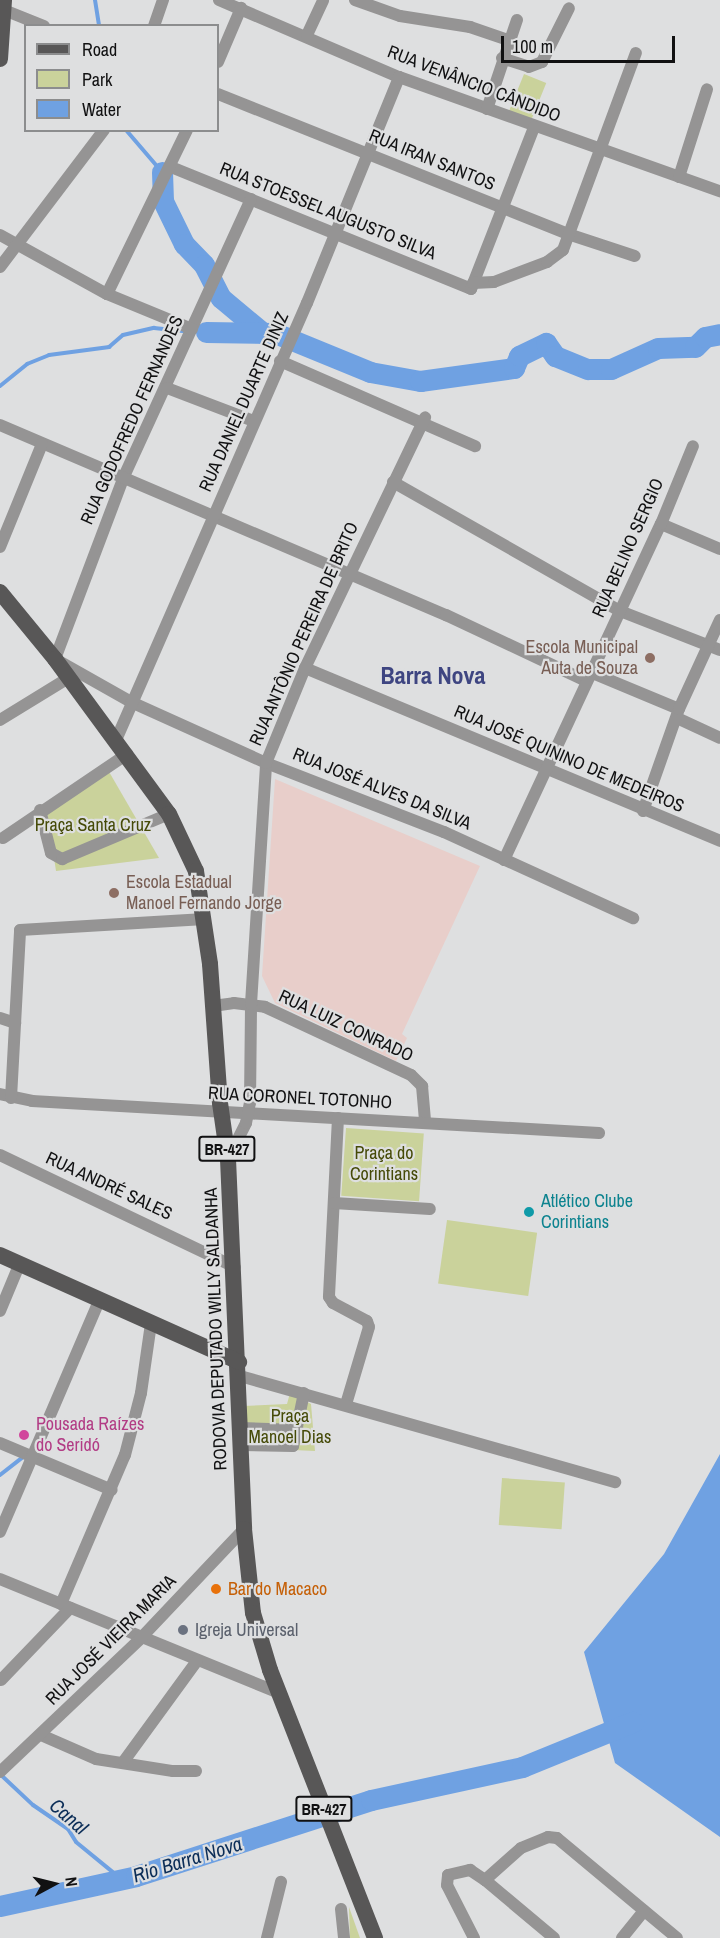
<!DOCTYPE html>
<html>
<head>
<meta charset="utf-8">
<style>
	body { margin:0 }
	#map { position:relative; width:720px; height:1938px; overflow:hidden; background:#dedfe0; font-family:"Archivo Narrow",sans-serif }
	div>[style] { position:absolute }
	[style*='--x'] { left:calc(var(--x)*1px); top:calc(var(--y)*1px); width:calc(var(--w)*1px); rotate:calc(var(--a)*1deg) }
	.industrial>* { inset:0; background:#e8ceca }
	.green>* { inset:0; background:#cad29b; transform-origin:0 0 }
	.water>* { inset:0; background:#6fa1e2 }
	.stream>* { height:4px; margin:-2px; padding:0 2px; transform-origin:2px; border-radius:2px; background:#6fa1e2 }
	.river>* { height:21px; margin:-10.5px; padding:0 10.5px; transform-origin:10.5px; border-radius:10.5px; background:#6fa1e2 }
	.minor>* { height:12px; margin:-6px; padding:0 6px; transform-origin:6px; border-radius:6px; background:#959494 }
	.major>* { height:16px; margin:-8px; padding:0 8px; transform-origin:8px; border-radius:8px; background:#585757 }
	.dots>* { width:16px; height:16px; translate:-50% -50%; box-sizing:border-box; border:3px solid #dedfe0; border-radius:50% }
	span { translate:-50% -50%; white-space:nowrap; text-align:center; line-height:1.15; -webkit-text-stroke:4.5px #dedfe0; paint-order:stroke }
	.shield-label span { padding:2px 4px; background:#dedfe0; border:2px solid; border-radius:4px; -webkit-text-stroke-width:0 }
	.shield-label { font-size:16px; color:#111112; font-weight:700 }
	.street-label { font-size:18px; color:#111112 }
	.education-label { font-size:18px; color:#785e54 }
	.right { translate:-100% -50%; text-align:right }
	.left { translate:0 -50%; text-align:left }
	.park-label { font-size:18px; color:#454a07 }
	.culture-label { font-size:18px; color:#0d838f }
	.hotel-label { font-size:18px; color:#b23c85 }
	.food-label { font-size:18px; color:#c56008 }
	.worship-label { font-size:18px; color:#5b616d }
	.water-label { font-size:20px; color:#0b2d57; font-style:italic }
	.district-label { font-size:24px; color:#3e4581; font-weight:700 }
	.legend { position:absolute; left:24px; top:24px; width:195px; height:108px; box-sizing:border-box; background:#dedfe0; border:2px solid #8c8d8e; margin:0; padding:8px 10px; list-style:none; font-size:18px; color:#111112 }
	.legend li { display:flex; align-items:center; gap:12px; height:30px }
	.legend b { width:30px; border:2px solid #8c8d8e }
	.north { position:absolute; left:24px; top:1854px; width:60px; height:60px; -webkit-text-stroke:4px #dedfe0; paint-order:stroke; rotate:83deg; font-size:16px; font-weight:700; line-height:24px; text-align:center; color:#111112 }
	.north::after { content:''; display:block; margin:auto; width:21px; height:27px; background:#111112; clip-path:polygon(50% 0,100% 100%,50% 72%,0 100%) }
	.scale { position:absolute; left:501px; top:36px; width:174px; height:27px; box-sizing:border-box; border:3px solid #111112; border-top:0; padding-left:8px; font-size:18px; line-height:21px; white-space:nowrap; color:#111112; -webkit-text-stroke:4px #dedfe0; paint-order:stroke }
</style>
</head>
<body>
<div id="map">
	<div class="industrial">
		<div style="clip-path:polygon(275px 779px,480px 866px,402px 1034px,407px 1038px,396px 1061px,275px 1003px,262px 976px)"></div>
	</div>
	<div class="green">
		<div style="left:524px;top:74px;width:24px;height:43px;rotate:22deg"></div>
		<div style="clip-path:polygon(108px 770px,159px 858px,56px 871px,46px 806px)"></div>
		<div style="left:346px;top:1128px;width:78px;height:68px;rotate:4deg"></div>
		<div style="left:447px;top:1220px;width:91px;height:64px;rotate:8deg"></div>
		<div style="clip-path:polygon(290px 1393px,311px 1404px,315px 1451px,247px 1448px,243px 1406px,287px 1404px)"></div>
		<div style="left:502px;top:1478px;width:63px;height:47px;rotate:4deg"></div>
		<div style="clip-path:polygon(349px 1907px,360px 1938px,350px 1938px)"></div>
	</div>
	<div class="water">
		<div style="clip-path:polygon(720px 1454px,720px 1837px,615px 1763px,584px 1652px,664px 1554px)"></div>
	</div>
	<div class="stream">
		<div style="--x:95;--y:0;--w:26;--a:81"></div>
		<div style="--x:126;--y:130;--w:55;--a:49.4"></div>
		<div style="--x:192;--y:331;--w:14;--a:4"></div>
		<div style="--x:0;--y:386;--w:35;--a:-39"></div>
		<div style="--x:27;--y:364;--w:24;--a:-22"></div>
		<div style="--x:49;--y:355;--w:61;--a:-7.6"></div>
		<div style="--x:109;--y:347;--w:18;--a:-41"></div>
		<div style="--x:123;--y:335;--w:32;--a:-13"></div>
		<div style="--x:154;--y:328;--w:31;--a:6"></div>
		<div style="--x:0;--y:1475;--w:29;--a:-38"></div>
		<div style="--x:1;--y:1775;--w:44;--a:43.2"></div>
		<div style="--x:33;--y:1805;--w:42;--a:34.4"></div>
		<div style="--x:68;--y:1829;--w:15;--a:58"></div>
		<div style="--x:76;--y:1842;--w:57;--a:39.3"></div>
	</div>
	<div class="river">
		<div style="--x:162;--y:172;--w:29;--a:88"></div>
		<div style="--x:163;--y:201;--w:48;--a:64"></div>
		<div style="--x:184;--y:244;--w:29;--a:46"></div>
		<div style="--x:204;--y:265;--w:37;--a:63"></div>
		<div style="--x:221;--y:298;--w:56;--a:39.9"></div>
		<div style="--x:206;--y:332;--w:69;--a:0.8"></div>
		<div style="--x:275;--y:333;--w:103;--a:22.3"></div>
		<div style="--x:370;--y:372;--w:51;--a:10.2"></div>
		<div style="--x:420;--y:381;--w:95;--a:-7.9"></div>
		<div style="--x:514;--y:368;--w:13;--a:-67"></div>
		<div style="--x:519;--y:356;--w:30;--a:-26"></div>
		<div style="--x:546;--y:343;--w:16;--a:55"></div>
		<div style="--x:555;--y:356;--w:35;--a:22"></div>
		<div style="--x:588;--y:369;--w:23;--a:0"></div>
		<div style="--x:611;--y:369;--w:51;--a:-24.1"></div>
		<div style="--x:658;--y:348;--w:37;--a:-2"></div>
		<div style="--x:695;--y:347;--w:14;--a:-45"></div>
		<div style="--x:705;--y:337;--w:15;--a:-11"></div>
		<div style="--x:0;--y:1906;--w:139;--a:-12.4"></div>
		<div style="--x:136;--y:1876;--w:247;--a:-17.9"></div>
		<div style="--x:371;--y:1800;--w:155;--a:-12.3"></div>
		<div style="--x:522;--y:1767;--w:120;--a:-22.1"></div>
	</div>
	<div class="minor">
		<div style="--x:219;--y:0;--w:196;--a:23.2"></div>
		<div style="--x:399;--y:77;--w:341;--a:19.6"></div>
		<div style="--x:355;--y:0;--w:48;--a:19.6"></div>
		<div style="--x:400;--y:16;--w:71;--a:8.9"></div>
		<div style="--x:470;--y:27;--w:39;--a:19"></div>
		<div style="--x:4;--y:10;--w:43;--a:21.8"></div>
		<div style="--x:154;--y:26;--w:28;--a:-71"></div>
		<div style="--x:307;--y:35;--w:38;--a:-65"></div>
		<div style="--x:502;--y:58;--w:28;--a:18"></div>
		<div style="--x:529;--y:67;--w:14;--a:-21"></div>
		<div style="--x:542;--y:62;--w:60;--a:-63.4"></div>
		<div style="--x:218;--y:62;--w:59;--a:-66.9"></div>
		<div style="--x:218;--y:94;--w:380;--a:21.8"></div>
		<div style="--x:571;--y:235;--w:67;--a:18.2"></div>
		<div style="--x:487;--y:109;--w:94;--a:-71.4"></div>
		<div style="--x:171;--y:167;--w:324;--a:22.1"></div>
		<div style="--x:471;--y:289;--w:174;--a:-68.7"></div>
		<div style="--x:679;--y:177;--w:92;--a:-72.3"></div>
		<div style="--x:251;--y:199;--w:308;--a:114.6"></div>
		<div style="--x:123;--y:479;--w:192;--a:110.7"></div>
		<div style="--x:55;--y:659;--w:87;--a:29.5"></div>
		<div style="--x:131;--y:702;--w:148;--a:24.3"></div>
		<div style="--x:266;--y:763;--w:191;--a:21.2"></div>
		<div style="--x:444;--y:832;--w:208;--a:24.5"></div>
		<div style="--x:0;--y:235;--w:122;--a:28.9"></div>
		<div style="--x:107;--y:294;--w:92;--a:22.4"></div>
		<div style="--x:0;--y:267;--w:172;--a:-52.8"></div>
		<div style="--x:473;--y:283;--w:21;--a:-3"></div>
		<div style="--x:494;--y:282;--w:57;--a:-20.7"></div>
		<div style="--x:547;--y:262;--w:20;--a:-37"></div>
		<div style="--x:563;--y:250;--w:210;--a:-69.7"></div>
		<div style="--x:107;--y:294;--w:182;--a:-64"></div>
		<div style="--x:280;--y:361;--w:213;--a:23.6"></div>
		<div style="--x:167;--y:388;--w:93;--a:20.8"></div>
		<div style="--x:0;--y:425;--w:485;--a:23.1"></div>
		<div style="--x:446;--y:615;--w:155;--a:25.2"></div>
		<div style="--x:393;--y:482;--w:261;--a:29.6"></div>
		<div style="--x:620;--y:611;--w:107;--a:21.3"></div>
		<div style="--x:661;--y:524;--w:64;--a:23"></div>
		<div style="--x:0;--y:547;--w:111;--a:-67.8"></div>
		<div style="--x:305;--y:668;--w:450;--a:22.6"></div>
		<div style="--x:590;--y:672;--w:96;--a:22.6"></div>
		<div style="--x:677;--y:718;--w:47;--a:24.9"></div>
		<div style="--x:0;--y:720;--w:79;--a:-31.5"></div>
		<div style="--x:116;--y:740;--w:477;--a:-66.4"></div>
		<div style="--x:307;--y:303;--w:244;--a:-67.8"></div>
		<div style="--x:40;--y:810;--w:44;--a:75.7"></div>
		<div style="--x:51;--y:853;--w:13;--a:29"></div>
		<div style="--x:62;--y:859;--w:116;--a:-22.8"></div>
		<div style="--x:643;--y:811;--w:108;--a:-70.6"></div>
		<div style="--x:679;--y:709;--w:98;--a:-65.3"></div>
		<div style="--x:3;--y:838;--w:150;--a:-34.1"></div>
		<div style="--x:504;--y:860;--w:371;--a:-65"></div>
		<div style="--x:661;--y:524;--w:84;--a:-67.7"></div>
		<div style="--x:213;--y:1006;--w:21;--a:-8"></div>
		<div style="--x:234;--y:1003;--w:31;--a:7"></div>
		<div style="--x:265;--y:1007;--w:161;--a:25"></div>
		<div style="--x:411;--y:1075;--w:16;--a:45"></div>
		<div style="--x:422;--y:1086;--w:37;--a:85"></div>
		<div style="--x:0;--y:1018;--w:16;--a:18"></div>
		<div style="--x:0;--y:1094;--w:33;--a:12"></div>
		<div style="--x:32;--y:1101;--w:568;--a:3.23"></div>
		<div style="--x:11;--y:1098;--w:168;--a:-86.9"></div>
		<div style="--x:20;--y:930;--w:185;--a:-3.4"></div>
		<div style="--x:338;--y:1118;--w:179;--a:92.9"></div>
		<div style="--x:329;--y:1297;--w:7;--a:56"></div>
		<div style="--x:333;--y:1303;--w:38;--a:28"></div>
		<div style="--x:367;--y:1321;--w:6;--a:72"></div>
		<div style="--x:369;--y:1327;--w:80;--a:106.6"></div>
		<div style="--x:0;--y:1155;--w:260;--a:25.5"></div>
		<div style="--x:228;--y:1159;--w:40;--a:-63.4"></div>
		<div style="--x:246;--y:1123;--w:20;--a:-79"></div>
		<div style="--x:250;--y:1103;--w:99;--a:-89.4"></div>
		<div style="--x:251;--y:1004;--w:241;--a:-86.4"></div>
		<div style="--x:266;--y:763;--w:103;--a:-67.7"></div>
		<div style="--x:305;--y:668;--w:278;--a:-64.4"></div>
		<div style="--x:334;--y:1203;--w:96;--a:3.6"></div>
		<div style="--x:0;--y:1311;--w:52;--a:-67.4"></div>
		<div style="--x:240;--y:1376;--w:390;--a:15.8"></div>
		<div style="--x:240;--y:1428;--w:58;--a:2"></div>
		<div style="--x:0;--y:1443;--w:121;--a:22.8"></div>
		<div style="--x:240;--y:1445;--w:53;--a:1.1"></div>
		<div style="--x:293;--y:1446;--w:54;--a:-78.3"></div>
		<div style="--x:0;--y:1532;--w:254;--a:-66.8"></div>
		<div style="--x:0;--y:1579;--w:302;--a:22.2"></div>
		<div style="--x:61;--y:1604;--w:162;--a:-66.8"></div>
		<div style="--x:125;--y:1455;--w:64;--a:-75.5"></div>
		<div style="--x:141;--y:1393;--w:70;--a:-81.8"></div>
		<div style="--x:1;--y:1680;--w:100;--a:-46.2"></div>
		<div style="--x:41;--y:1735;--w:60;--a:23.6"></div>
		<div style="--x:96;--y:1759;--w:78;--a:8.9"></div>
		<div style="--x:173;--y:1771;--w:23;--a:0"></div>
		<div style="--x:124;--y:1761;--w:124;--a:-53.9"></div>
		<div style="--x:0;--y:1772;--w:193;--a:-43.5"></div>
		<div style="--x:140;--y:1639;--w:151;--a:-46.6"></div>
		<div style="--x:485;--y:1880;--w:90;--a:40"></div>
		<div style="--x:341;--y:1909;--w:29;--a:84"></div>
		<div style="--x:267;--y:1938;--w:58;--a:-76"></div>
		<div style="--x:474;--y:1938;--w:59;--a:-117"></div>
		<div style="--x:447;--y:1885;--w:10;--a:-84"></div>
		<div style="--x:448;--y:1875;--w:23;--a:-13"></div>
		<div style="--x:470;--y:1870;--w:18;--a:34"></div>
		<div style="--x:485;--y:1880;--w:48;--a:-41.6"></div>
		<div style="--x:521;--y:1848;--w:29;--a:-22"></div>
		<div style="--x:548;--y:1837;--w:9;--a:6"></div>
		<div style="--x:557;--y:1838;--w:156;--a:39.8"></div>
		<div style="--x:622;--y:1938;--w:35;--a:-51"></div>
	</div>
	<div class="major">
		<div style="--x:0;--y:59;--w:59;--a:-86.1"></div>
		<div style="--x:0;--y:592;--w:87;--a:50.6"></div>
		<div style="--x:55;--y:659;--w:192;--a:53.7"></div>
		<div style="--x:169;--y:814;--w:63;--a:64.7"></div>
		<div style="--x:196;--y:871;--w:94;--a:81.4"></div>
		<div style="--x:210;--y:964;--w:139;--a:85.9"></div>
		<div style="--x:220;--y:1103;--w:57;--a:81.9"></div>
		<div style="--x:228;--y:1159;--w:370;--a:87.5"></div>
		<div style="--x:244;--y:1529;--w:84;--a:83.9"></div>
		<div style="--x:253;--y:1613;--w:59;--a:73.4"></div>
		<div style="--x:270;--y:1670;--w:288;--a:68.6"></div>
		<div style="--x:0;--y:1255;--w:262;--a:24.1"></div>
	</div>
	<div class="dots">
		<div style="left:650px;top:658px;background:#8d6e63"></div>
		<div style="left:114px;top:893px;background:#8d6e63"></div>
		<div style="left:529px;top:1212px;background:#0f9aa8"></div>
		<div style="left:24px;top:1435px;background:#d1479c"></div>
		<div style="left:216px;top:1589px;background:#e8710a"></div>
		<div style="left:183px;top:1630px;background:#6b7280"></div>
	</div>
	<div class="shield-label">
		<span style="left:227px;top:1149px">BR-427</span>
		<span style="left:324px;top:1809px">BR-427</span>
	</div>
	<div class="street-label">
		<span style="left:474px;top:84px;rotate:21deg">RUA VENÂNCIO CÂNDIDO</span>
		<span style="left:432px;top:160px;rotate:22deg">RUA IRAN SANTOS</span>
		<span style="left:328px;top:211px;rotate:22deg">RUA STOESSEL AUGUSTO SILVA</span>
		<span style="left:244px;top:402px;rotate:-66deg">RUA DANIEL DUARTE DINIZ</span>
		<span style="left:132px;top:420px;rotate:-66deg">RUA GODOFREDO FERNANDES</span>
		<span style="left:628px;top:548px;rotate:-66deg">RUA BELINO SERGIO</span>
		<span style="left:304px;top:634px;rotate:-66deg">RUA ANTÔNIO PEREIRA DE BRITO</span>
		<span style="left:569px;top:759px;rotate:23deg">RUA JOSÉ QUININO DE MEDEIROS</span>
		<span style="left:382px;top:789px;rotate:22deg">RUA JOSÉ ALVES DA SILVA</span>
		<span style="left:346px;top:1026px;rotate:25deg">RUA LUIZ CONRADO</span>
		<span style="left:300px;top:1098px;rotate:3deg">RUA CORONEL TOTONHO</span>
		<span style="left:109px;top:1186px;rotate:25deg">RUA ANDRÉ SALES</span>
		<span style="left:216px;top:1329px;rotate:-92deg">RODOVIA DEPUTADO WILLY SALDANHA</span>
		<span style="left:111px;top:1640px;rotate:-45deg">RUA JOSÉ VIEIRA MARIA</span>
	</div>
	<div class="education-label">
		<span class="right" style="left:638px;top:658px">Escola Municipal<br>Auta de Souza</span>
		<span class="left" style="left:126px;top:893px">Escola Estadual<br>Manoel Fernando Jorge</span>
	</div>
	<div class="park-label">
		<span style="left:93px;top:825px">Praça Santa Cruz</span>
		<span style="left:384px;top:1164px">Praça do<br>Corintians</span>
		<span style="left:290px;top:1427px">Praça<br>Manoel Dias</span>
	</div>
	<div class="culture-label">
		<span class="left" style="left:541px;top:1212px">Atlético Clube<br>Corintians</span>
	</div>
	<div class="hotel-label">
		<span class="left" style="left:36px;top:1435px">Pousada Raízes<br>do Seridó</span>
	</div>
	<div class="food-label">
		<span class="left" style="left:228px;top:1589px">Bar do Macaco</span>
	</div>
	<div class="worship-label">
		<span class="left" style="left:195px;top:1630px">Igreja Universal</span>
	</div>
	<div class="water-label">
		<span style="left:69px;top:1816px;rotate:41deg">Canal</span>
		<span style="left:187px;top:1859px;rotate:-17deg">Rio Barra Nova</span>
	</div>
	<div class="district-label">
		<span style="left:433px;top:676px">Barra Nova</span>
	</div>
	<ul class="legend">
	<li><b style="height:8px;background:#585757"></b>Road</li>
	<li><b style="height:16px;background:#cad29b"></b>Park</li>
	<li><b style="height:16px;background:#6fa1e2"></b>Water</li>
	</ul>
	<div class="north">N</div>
	<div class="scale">100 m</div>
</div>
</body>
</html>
